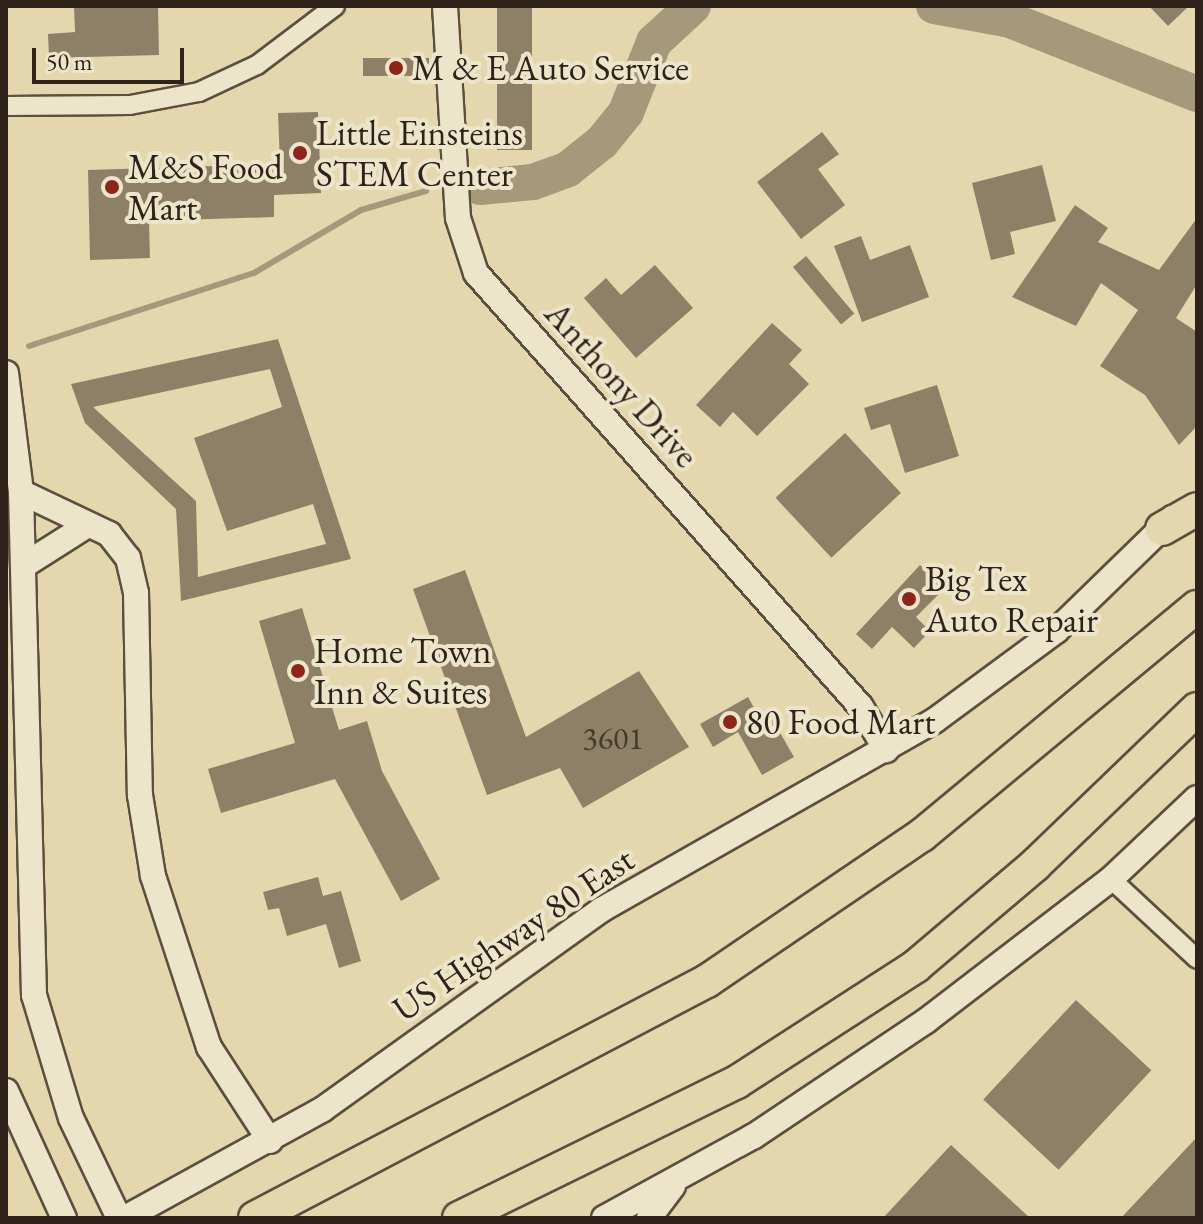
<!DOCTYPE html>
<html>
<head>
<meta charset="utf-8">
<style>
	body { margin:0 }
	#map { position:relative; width:1203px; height:1224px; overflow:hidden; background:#e4d7ad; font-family:"EB Garamond",serif }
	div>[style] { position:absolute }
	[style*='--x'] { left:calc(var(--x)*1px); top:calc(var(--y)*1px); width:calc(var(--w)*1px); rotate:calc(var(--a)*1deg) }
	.stream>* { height:6px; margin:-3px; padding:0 3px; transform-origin:3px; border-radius:3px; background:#a6997b }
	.river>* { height:36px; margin:-18px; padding:0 18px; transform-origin:18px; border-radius:18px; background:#a6997b }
	.building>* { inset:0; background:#8d8066; transform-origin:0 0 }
	.roads { filter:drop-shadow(2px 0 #5c4f3f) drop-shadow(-2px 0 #5c4f3f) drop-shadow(0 2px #5c4f3f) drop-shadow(0 -2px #5c4f3f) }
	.street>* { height:18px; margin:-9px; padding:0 9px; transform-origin:9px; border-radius:9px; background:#ede5ca }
	.secondary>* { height:24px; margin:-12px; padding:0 12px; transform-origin:12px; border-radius:12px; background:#ede5ca }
	.highway>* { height:32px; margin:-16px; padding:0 16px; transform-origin:16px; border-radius:16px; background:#e4d7ad }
	.dots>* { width:22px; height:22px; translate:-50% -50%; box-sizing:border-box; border:4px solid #ede5ca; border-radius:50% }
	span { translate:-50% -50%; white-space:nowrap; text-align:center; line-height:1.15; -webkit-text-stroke:8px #ede5ca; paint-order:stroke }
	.number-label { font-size:32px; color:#463a2d }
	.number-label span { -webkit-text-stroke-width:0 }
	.poi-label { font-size:36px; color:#2e221a }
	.left { translate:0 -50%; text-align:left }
	.street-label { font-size:36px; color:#2e221a }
	.frame { position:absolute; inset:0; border:8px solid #2e221a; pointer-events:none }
	.scale { position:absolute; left:32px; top:48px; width:152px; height:36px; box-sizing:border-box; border:4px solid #2e221a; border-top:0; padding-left:10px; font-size:24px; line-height:28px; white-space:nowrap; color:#2e221a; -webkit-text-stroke:6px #ede5ca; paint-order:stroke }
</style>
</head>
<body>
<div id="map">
	<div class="stream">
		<div style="--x:29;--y:346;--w:237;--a:-18"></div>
		<div style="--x:254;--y:273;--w:124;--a:-30.5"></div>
		<div style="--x:361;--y:210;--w:68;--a:-16.3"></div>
	</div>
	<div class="river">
		<div style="--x:934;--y:6;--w:77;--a:10.4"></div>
		<div style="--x:1010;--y:20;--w:201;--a:21.6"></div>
		<div style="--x:480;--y:187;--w:53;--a:-5.4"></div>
		<div style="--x:533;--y:182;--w:37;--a:-20"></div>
		<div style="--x:568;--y:169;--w:43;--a:-38.5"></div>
		<div style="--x:602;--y:142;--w:38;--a:-51"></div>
		<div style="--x:626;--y:112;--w:75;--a:-68.2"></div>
		<div style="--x:654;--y:42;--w:53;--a:-42.7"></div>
	</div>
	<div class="building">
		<div style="clip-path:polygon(74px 6px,158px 6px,159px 55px,49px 58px,48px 34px,75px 32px)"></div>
		<div style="left:497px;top:6px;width:35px;height:144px"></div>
		<div style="clip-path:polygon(1149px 6px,1189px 6px,1168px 26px)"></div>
		<div style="left:429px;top:58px;width:18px;height:66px;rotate:90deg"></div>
		<div style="clip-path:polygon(318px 112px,321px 193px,274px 195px,274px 217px,149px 221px,150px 258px,90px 260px,88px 170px,280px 164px,278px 113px)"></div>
		<div style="clip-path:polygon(822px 132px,839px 154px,818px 169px,845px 205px,801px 239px,757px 182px)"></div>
		<div style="clip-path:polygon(1042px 165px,1056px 221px,1010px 232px,1015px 254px,991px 260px,972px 183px)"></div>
		<div style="clip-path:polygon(1075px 205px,1108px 228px,1098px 242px,1159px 270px,1197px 218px,1197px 284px,1176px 318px,1197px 332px,1197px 426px,1179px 445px,1145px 395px,1100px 366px,1138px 310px,1101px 283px,1076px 326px,1012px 297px)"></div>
		<div style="clip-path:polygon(861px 236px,870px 260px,910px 245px,929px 297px,862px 322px,834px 246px)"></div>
		<div style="left:806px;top:256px;width:75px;height:17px;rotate:50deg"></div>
		<div style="clip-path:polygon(655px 265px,693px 308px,636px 358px,584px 298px,606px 278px,621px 295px)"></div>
		<div style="clip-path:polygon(772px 323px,802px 350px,789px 364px,809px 384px,757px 436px,733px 412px,720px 427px,696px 405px)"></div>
		<div style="clip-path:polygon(evenodd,278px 339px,351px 559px,181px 601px,176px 509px,85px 423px,71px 384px,278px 339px,270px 369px,282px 407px,194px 438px,227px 531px,313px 504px,326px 544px,198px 577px,196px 501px,93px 407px,270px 369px)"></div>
		<div style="clip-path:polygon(937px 385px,959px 456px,905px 473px,890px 424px,871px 430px,864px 408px)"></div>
		<div style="left:845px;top:433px;width:82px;height:95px;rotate:47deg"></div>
		<div style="clip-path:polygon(920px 565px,944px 589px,916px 617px,930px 631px,914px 648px,892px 627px,872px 649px,856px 634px)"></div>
		<div style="clip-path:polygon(465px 570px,526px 737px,639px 671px,689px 747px,583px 808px,560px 768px,487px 795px,413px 589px)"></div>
		<div style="clip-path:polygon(302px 608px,339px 730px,367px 721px,382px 771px,440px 879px,401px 901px,335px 779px,221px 813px,208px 769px,295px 743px,259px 621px)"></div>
		<div style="clip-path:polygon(748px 697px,762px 722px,771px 717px,794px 757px,762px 775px,738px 732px,713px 747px,700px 724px)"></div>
		<div style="clip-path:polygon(318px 877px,323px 896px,341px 891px,361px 961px,339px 968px,326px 924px,287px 936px,279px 908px,268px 910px,263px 892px)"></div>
		<div style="left:1076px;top:1000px;width:103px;height:136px;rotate:43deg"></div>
		<div style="clip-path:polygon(1197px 1137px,1197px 1218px,1121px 1218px)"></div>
		<div style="clip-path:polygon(951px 1145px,1030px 1218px,883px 1218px)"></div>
	</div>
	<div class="roads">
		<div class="street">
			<div style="--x:6;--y:106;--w:124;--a:-0.5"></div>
			<div style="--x:130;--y:105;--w:70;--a:-10.7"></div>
			<div style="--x:199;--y:92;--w:64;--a:-25"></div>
			<div style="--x:257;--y:65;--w:98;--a:-37.1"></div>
			<div style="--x:1111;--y:879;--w:117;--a:42.9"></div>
		</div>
		<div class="secondary">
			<div style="--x:445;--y:6;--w:212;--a:86.5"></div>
			<div style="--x:458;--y:218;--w:58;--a:71.9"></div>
			<div style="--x:476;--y:273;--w:580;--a:48.42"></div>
			<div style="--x:861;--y:707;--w:50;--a:59.8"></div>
			<div style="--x:6;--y:373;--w:120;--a:82.8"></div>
			<div style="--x:21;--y:492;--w:503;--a:88.52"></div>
			<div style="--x:34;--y:995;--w:128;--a:73.3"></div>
			<div style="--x:71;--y:1118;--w:111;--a:64.4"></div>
			<div style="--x:21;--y:492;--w:98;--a:25.5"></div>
			<div style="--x:109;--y:534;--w:31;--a:52"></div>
			<div style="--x:128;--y:558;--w:36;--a:77"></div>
			<div style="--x:136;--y:593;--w:202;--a:88.9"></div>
			<div style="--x:140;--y:795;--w:82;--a:80.9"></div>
			<div style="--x:153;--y:876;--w:180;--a:71.9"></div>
			<div style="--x:209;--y:1047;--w:112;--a:57"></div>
			<div style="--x:23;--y:566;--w:75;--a:-32.4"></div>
			<div style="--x:6;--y:1091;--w:140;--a:65.5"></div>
			<div style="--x:125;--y:1218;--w:226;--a:-28.8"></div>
			<div style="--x:323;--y:1109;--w:342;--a:-35.6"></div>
			<div style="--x:601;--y:910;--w:383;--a:-29.6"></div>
			<div style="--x:934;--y:721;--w:152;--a:-36.4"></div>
			<div style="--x:1056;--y:631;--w:162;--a:-44.2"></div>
			<div style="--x:604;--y:1218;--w:171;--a:-28.7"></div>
			<div style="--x:754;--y:1136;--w:207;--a:-33.8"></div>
			<div style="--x:926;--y:1021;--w:233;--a:-37.5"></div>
			<div style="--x:1111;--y:879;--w:118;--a:-43.3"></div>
			<div style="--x:649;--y:1218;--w:40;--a:-53"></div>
		</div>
		<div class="highway">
			<div style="--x:1162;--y:529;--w:40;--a:-29.7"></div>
			<div style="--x:255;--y:1218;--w:510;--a:-27.67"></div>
			<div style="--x:707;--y:981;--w:260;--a:-34.2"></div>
			<div style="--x:922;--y:835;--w:357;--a:-39.7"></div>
			<div style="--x:459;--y:1218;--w:309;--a:-26.1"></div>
			<div style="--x:737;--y:1082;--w:213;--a:-32.9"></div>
			<div style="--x:916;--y:966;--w:156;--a:-40.3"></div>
			<div style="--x:1035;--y:865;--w:225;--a:-43.9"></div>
		</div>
	</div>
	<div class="dots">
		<div style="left:396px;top:68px;background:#8f2418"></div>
		<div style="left:300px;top:153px;background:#8f2418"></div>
		<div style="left:112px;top:187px;background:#8f2418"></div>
		<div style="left:909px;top:599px;background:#8f2418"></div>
		<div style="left:298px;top:671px;background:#8f2418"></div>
		<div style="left:730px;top:722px;background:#8f2418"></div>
	</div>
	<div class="number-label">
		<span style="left:613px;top:738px">3601</span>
	</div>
	<div class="poi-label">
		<span class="left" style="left:412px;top:68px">M &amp; E Auto Service</span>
		<span class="left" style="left:316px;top:153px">Little Einsteins<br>STEM Center</span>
		<span class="left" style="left:128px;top:187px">M&amp;S Food<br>Mart</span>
		<span class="left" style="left:925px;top:599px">Big Tex<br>Auto Repair</span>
		<span class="left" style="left:314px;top:671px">Home Town<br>Inn &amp; Suites</span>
		<span class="left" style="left:746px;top:722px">80 Food Mart</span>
	</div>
	<div class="street-label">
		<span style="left:622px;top:384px;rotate:48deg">Anthony Drive</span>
		<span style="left:513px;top:934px;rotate:-34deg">US Highway 80 East</span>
	</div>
	<div class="frame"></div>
	<div class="scale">50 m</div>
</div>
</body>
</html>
